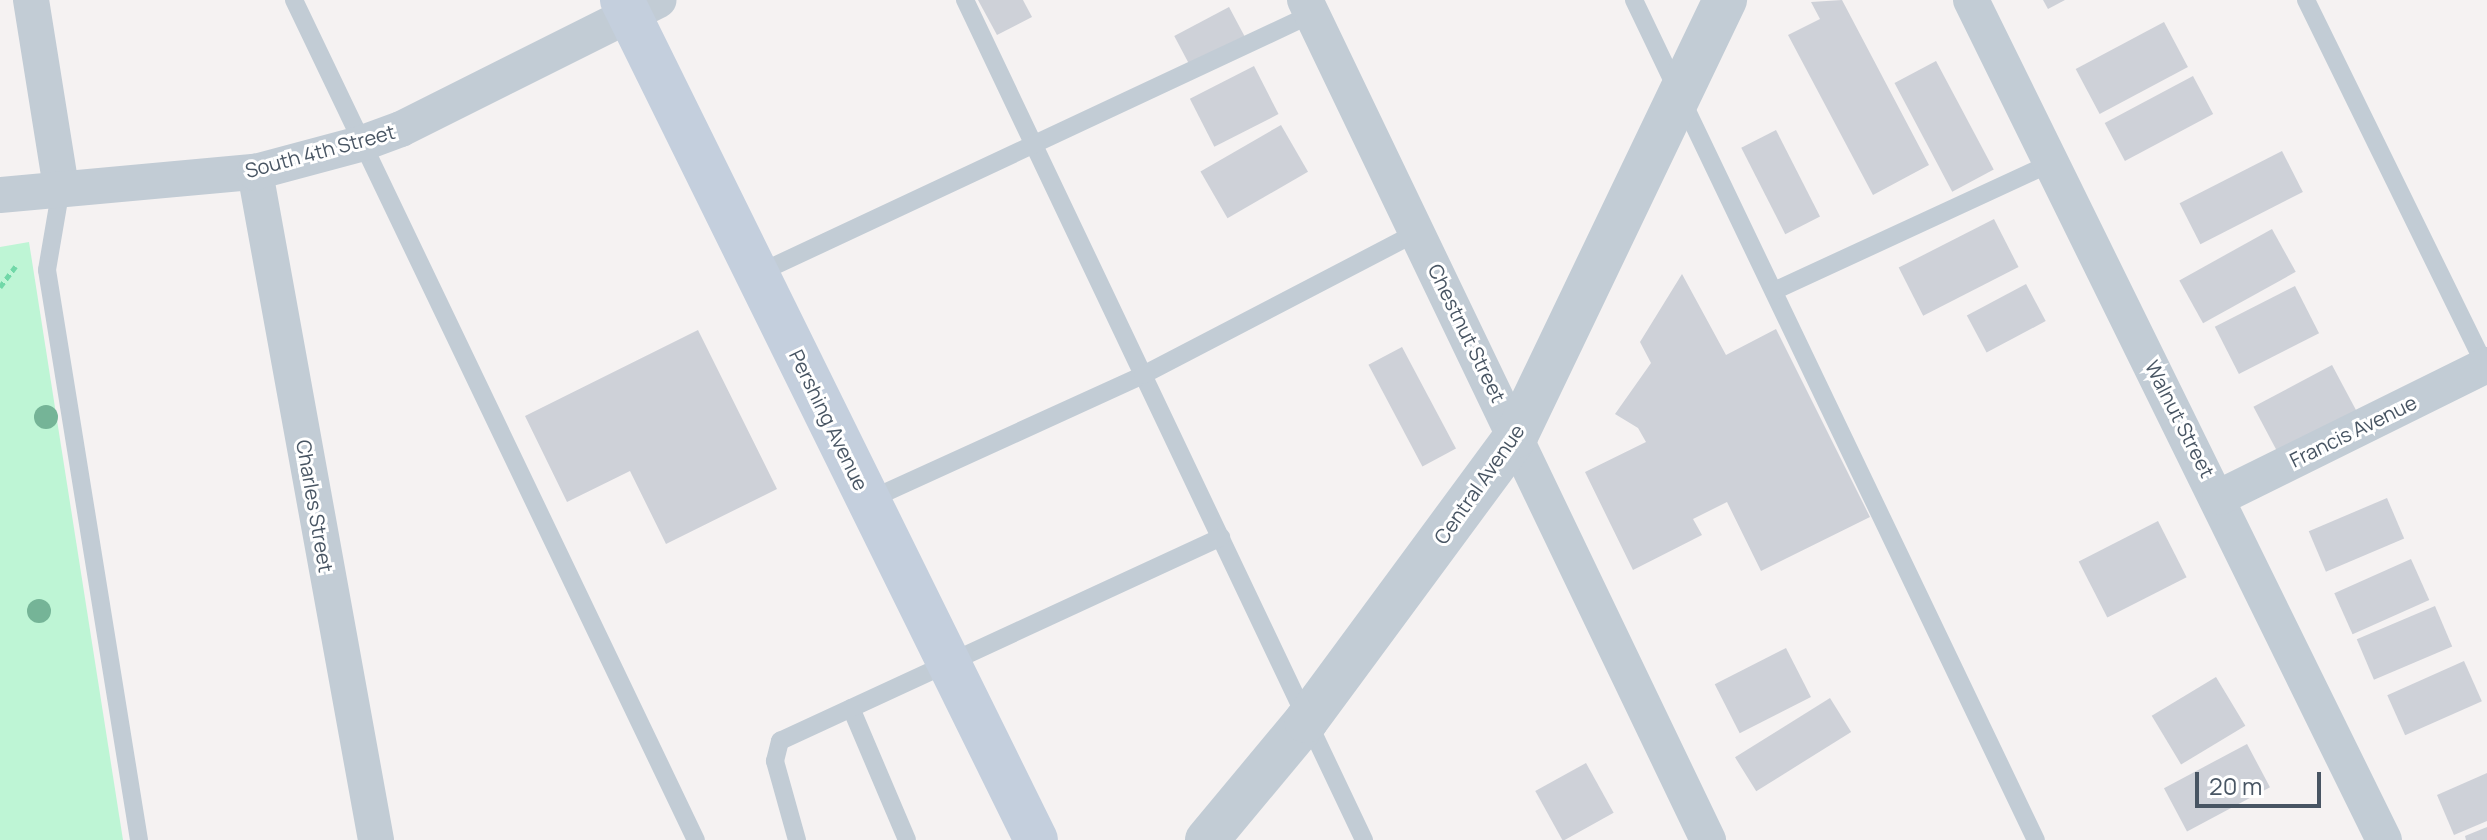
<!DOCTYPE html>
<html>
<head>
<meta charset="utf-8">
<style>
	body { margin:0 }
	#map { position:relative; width:2487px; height:840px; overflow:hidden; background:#f5f2f2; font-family:Manrope,sans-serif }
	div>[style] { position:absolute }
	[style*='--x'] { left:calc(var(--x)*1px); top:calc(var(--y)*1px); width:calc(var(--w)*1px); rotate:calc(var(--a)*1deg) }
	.green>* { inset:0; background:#bef5d5 }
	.building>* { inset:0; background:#ced1d8; transform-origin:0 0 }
	.path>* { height:5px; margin-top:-2.5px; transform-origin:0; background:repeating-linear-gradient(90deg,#71d8a8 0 6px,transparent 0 10px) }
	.service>* { height:18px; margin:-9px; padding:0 9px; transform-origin:9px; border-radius:9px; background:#c2ccd5 }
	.minor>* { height:36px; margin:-18px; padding:0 18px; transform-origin:18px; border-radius:18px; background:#c2ccd5 }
	.tertiary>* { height:44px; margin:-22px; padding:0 22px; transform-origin:22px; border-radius:22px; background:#c2ccd5 }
	.secondary>* { height:44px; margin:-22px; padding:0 22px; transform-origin:22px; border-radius:22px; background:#c4cfdd }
	.trees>* { width:24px; height:24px; margin:-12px; border-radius:50%; background:#75b497 }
	span { translate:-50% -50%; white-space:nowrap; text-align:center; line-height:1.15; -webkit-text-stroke:6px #fff; paint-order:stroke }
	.street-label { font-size:20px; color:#485563 }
	.scale { position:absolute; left:2195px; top:772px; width:126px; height:36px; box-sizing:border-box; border:4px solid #485563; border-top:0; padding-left:10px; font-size:24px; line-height:28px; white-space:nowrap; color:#485563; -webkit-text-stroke:6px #fff; paint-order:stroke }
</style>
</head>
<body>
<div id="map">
	<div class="green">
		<div style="clip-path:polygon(29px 242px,123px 840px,0 840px,0 247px)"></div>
	</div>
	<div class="building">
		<div style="clip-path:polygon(978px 0,1023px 0,1032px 17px,997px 35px)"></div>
		<div style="clip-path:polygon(1842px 0,1929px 165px,1873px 195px,1788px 35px,1820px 19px,1811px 2px)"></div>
		<div style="clip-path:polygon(2043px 0,2065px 0,2048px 9px)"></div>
		<div style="left:1229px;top:7px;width:42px;height:62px;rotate:62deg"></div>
		<div style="left:2164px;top:22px;width:51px;height:100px;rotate:62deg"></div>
		<div style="left:1936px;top:61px;width:123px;height:47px;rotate:62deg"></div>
		<div style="left:1254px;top:66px;width:54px;height:72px;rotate:63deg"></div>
		<div style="left:2193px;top:76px;width:43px;height:100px;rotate:62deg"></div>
		<div style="left:1281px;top:125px;width:54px;height:93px;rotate:60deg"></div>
		<div style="left:1776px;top:130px;width:97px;height:39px;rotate:63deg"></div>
		<div style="left:2282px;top:151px;width:46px;height:115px;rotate:63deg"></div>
		<div style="left:1994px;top:219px;width:54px;height:107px;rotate:63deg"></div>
		<div style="left:2272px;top:229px;width:49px;height:106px;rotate:61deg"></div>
		<div style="clip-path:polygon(1682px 274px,1726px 355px,1776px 329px,1870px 517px,1761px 571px,1727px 502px,1693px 519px,1702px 535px,1633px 570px,1585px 472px,1646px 442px,1638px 428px,1615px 414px,1651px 363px,1640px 342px)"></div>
		<div style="left:2026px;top:284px;width:42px;height:67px;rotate:62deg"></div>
		<div style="left:2295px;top:286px;width:53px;height:90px;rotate:63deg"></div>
		<div style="clip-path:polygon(698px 330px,777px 489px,666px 544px,630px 471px,567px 502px,525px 416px)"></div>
		<div style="left:1402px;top:347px;width:115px;height:38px;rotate:62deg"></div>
		<div style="left:2332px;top:365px;width:57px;height:89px;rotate:62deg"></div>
		<div style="left:2387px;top:498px;width:44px;height:85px;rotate:67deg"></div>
		<div style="left:2158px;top:521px;width:63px;height:89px;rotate:63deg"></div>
		<div style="left:2411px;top:559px;width:45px;height:84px;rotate:66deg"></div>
		<div style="left:2435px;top:606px;width:44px;height:85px;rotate:67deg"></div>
		<div style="left:1786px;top:648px;width:55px;height:80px;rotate:63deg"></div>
		<div style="left:2464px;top:661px;width:44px;height:84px;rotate:66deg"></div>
		<div style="left:2216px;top:677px;width:57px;height:75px;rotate:59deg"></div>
		<div style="left:1830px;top:698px;width:40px;height:112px;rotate:58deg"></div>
		<div style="left:2247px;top:744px;width:49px;height:94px;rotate:62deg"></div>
		<div style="left:1586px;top:763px;width:57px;height:58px;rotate:61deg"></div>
		<div style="clip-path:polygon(2487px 773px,2487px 821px,2454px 835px,2437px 795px)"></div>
		<div style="clip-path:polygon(2487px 827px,2487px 840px,2466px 840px,2465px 836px)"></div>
	</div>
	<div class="path">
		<div style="--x:0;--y:287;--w:26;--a:-53"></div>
	</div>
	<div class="service">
		<div style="--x:294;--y:0;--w:931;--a:64.43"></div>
		<div style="--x:965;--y:0;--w:930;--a:64.59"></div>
		<div style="--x:1634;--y:0;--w:931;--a:64.43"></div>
		<div style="--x:2306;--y:0;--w:411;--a:63.9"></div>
		<div style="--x:61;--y:188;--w:83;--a:99.7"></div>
		<div style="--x:47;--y:270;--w:577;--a:80.83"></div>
		<div style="--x:757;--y:274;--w:613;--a:-25.1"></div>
		<div style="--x:1774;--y:291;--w:305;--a:-24.8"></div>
		<div style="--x:869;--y:500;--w:301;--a:-24.5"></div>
		<div style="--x:1143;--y:375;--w:310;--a:-27.5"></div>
		<div style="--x:851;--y:708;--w:143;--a:67"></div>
		<div style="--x:797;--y:840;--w:82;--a:-105.6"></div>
		<div style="--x:775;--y:761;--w:21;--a:-76"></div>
		<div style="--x:780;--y:741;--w:486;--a:-24.8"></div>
	</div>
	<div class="minor">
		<div style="--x:31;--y:0;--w:190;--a:80.9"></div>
		<div style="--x:1305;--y:0;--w:932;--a:64.37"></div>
		<div style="--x:1971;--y:0;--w:936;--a:63.82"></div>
		<div style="--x:255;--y:172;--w:679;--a:79.73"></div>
		<div style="--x:0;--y:195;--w:256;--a:-5.2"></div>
		<div style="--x:255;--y:172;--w:112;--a:-15"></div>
		<div style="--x:363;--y:143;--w:40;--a:-20.2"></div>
		<div style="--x:401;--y:129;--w:288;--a:-26.6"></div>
		<div style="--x:2220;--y:497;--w:298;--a:-26.3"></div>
	</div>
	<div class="tertiary">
		<div style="--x:1207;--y:840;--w:155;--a:-50.2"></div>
		<div style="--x:1306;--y:721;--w:354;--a:-53.6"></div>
		<div style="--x:1516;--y:436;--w:484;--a:-64.4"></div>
	</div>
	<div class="secondary">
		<div style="--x:622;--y:0;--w:936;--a:63.76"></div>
	</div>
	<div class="trees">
		<div style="left:46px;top:417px"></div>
		<div style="left:39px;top:611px"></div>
	</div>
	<div class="street-label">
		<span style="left:320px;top:151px;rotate:-15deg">South 4th Street</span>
		<span style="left:1467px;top:333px;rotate:64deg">Chestnut Street</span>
		<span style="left:2180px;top:419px;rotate:63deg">Walnut Street</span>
		<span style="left:829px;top:420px;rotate:64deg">Pershing Avenue</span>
		<span style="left:2353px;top:431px;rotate:-26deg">Francis Avenue</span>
		<span style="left:1479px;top:484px;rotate:-55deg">Central Avenue</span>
		<span style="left:315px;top:506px;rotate:80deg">Charles Street</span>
	</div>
	<div class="scale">20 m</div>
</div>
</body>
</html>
